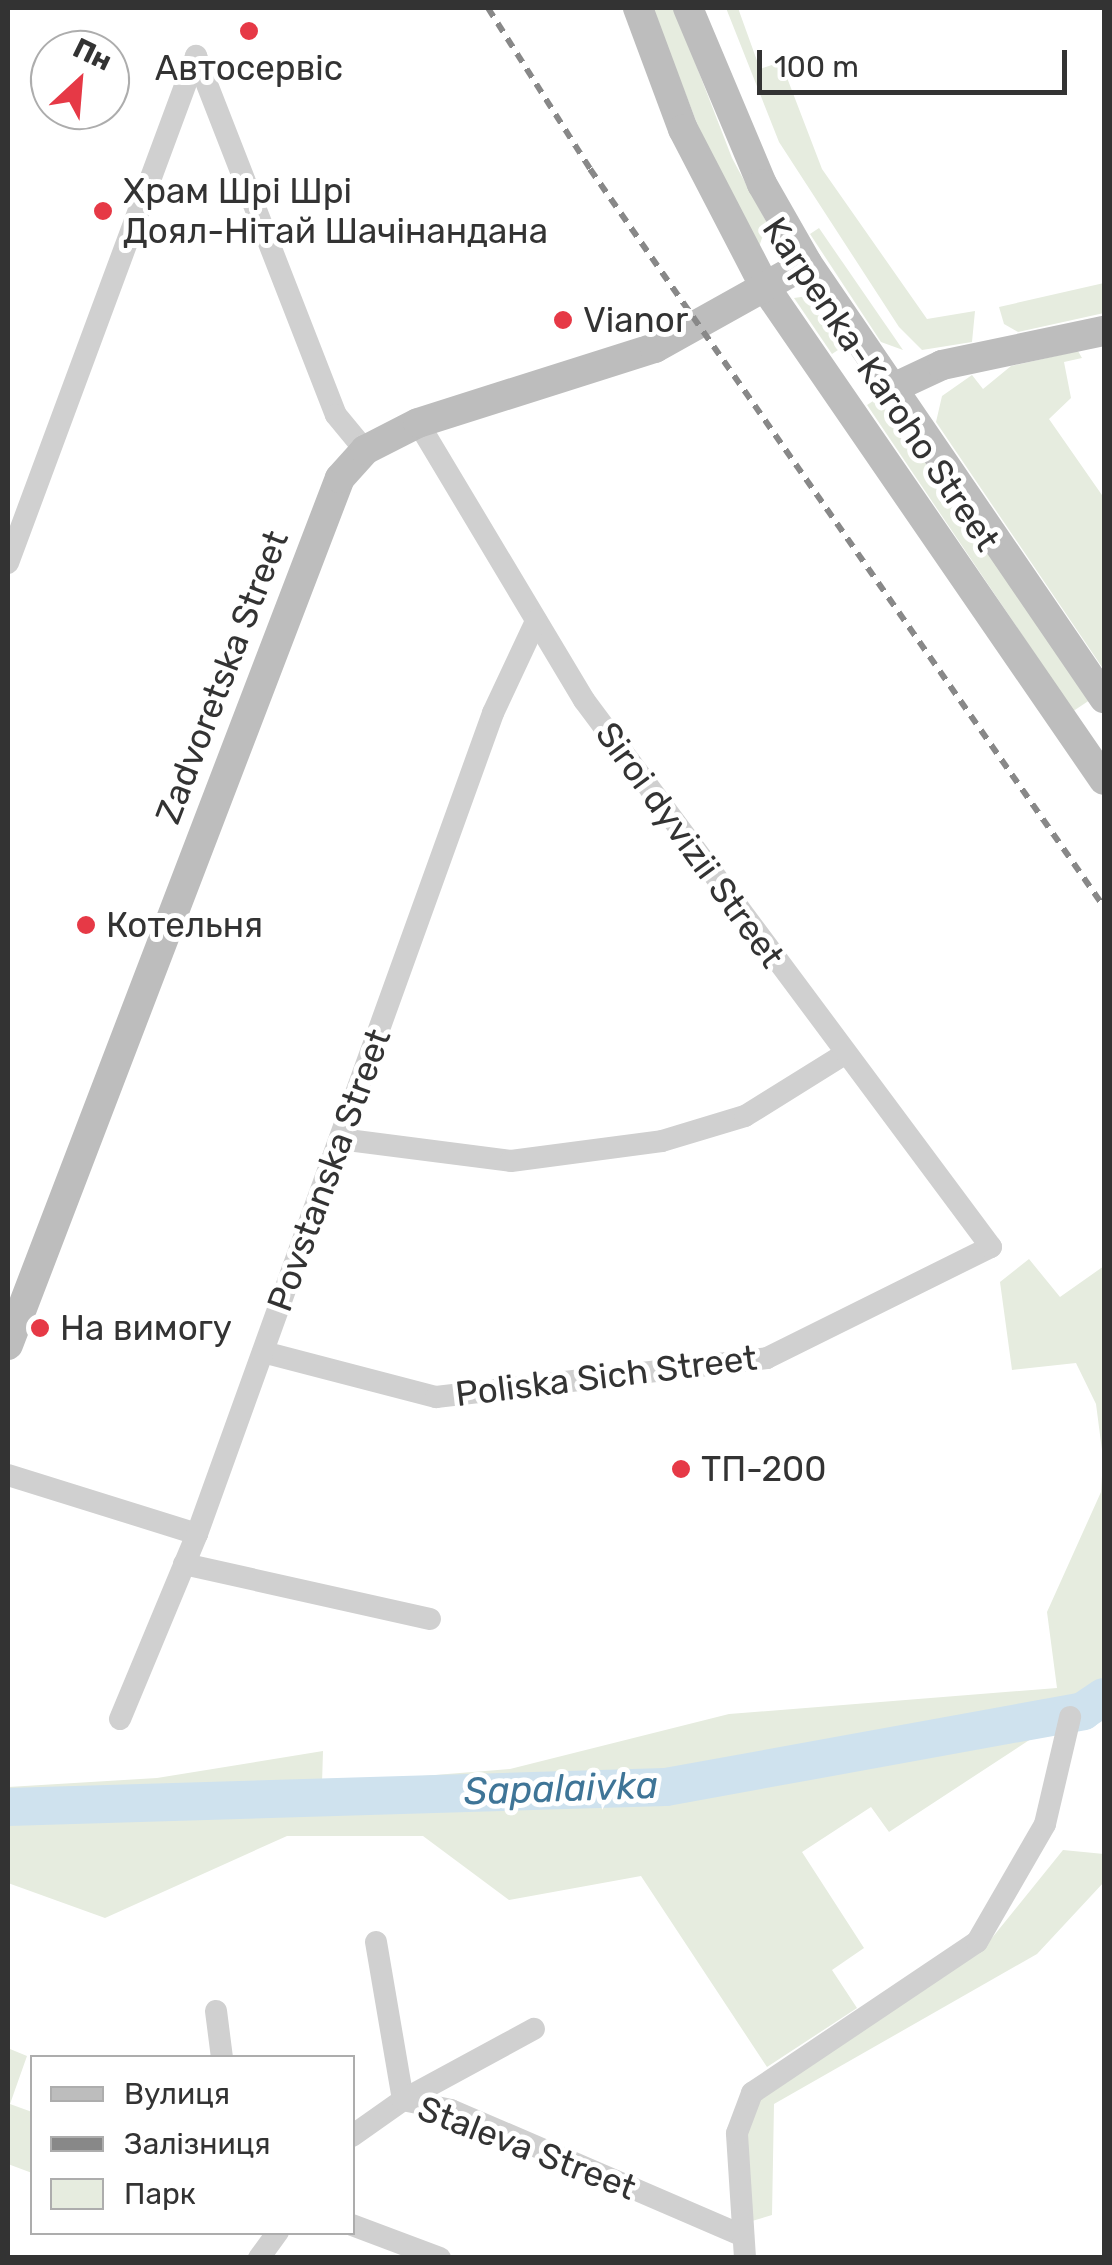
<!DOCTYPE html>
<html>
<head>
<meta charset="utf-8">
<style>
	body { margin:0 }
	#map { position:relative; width:1112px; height:2265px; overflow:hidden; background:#fff; font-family:Rubik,sans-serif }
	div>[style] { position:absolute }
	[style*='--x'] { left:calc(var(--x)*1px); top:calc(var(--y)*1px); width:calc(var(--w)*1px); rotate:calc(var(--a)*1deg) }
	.green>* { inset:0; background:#e6ecdf; transform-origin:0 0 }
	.river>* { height:38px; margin:-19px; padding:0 19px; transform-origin:19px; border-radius:19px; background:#cfe2ee }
	.street>* { height:22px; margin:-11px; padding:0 11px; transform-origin:11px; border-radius:11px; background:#d0d0d0 }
	.secondary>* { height:30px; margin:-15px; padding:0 15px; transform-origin:15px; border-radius:15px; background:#bdbdbd }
	.rail>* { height:6px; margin-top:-3px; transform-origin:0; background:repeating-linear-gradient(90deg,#888 0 10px,transparent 0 18px) }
	.dots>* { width:28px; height:28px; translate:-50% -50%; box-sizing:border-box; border:5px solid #fff; border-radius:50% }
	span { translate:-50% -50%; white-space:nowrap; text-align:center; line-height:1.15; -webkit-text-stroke:10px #fff; paint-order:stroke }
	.poi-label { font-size:35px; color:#333 }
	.left { translate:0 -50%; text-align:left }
	.street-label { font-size:35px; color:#333 }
	.water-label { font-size:38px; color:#3f7597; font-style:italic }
	.frame { position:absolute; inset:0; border:10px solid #333; pointer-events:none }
	.legend { position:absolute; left:30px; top:2055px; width:325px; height:180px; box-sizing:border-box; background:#fff; border:2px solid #adadad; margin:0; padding:12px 18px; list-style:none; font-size:30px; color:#333 }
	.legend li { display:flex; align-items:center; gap:20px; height:50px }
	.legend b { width:50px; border:2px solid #adadad }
	.north { position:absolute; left:30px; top:30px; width:100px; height:100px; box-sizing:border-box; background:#fff; border:2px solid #adadad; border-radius:50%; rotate:26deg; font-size:28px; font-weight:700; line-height:40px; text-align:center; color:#333 }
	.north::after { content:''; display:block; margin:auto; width:35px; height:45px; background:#e63946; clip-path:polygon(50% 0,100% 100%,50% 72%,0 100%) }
	.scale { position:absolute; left:757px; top:50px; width:310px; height:45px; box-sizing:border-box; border:5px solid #333; border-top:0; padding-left:12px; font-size:30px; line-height:35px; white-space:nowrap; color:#333; -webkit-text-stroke:8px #fff; paint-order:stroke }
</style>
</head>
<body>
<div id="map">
	<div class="green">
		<div style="clip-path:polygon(652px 8px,674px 8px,732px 158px,767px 223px,759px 247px,716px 172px)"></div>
		<div style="clip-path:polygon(726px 8px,738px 8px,760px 69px,781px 62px,822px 169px,927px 319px,975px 311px,972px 342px,922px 350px,899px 327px,779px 142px)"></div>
		<div style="clip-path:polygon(819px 228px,903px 350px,881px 342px,810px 234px)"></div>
		<div style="clip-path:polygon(1104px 283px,1104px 313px,1018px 332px,1004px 324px,999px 307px)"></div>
		<div style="clip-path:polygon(808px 296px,847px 344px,832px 354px,794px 298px)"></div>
		<div style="clip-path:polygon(1078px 351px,1082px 358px,1064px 362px,1071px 398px,1049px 419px,1104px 498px,1104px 670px,936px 422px,942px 396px,972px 375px,983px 389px,1011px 366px)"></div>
		<div style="left:882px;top:395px;width:369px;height:18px;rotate:56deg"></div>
		<div style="clip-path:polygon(1029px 1259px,1060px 1297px,1104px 1266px,1104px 1710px,1077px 1729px,1040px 1733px,889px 1832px,871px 1807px,802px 1852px,864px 1948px,832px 1970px,857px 2008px,767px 2067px,641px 1876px,509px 1900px,423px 1836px,287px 1836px,105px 1918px,8px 1883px,8px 1787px,157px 1778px,323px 1751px,322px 1784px,510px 1769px,729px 1714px,1057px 1688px,1047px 1612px,1101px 1492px,1103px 1458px,1096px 1404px,1076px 1363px,1012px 1370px,1000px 1282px)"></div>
		<div style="clip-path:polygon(1063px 1850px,1104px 1854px,1104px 1882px,1037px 1954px,774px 2104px,772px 2215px,752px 2221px,747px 2134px,760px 2098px,983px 1949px)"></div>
		<div style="clip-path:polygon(10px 2049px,27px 2056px,10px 2104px,32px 2112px,32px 2173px,8px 2164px)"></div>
	</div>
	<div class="river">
		<div style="--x:8;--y:1807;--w:658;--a:-1.74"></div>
		<div style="--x:666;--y:1787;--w:424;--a:-10.3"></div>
		<div style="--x:1083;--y:1711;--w:25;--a:-34"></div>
	</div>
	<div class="street">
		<div style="--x:196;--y:56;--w:385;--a:68.7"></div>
		<div style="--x:336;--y:415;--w:45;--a:50.4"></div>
		<div style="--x:8;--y:563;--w:541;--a:-69.65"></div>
		<div style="--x:340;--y:1139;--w:172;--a:7.3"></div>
		<div style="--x:511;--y:1161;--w:152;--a:-7.5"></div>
		<div style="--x:662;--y:1141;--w:87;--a:-16.8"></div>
		<div style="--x:745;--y:1116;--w:115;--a:-31.9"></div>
		<div style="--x:263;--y:1352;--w:179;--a:14.6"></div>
		<div style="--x:436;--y:1397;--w:333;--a:-6.7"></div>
		<div style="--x:767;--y:1358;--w:250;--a:-26.4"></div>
		<div style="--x:991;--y:1247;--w:682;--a:-126.65"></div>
		<div style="--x:584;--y:700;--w:323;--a:-120.9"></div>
		<div style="--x:8;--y:1475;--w:198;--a:17.3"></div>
		<div style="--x:184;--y:1564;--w:252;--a:12.6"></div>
		<div style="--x:120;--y:1719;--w:200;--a:-67.4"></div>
		<div style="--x:197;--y:1534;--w:873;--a:-70.17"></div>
		<div style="--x:493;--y:713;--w:102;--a:-64.9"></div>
		<div style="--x:376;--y:1942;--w:160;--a:80.3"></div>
		<div style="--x:403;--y:2100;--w:49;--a:11.8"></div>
		<div style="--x:451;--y:2110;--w:318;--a:23.3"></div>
		<div style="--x:216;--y:2011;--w:47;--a:82.7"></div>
		<div style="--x:352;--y:2136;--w:62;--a:-35.2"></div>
		<div style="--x:403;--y:2100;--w:149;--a:-28.5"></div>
		<div style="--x:352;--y:2225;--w:94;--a:20.6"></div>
		<div style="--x:259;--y:2258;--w:32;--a:-54"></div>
		<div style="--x:745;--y:2258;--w:125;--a:-93.7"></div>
		<div style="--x:737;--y:2133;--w:43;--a:-69.4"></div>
		<div style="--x:752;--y:2093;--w:271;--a:-33.9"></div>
		<div style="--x:977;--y:1942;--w:136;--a:-60"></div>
		<div style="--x:1045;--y:1824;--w:110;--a:-76.8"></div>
	</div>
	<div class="secondary">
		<div style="--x:638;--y:8;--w:129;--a:69.6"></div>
		<div style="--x:683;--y:129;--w:178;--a:62.6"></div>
		<div style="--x:765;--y:287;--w:598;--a:55.49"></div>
		<div style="--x:688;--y:8;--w:191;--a:67.2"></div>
		<div style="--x:762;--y:184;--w:91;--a:60.3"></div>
		<div style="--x:807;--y:263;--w:527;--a:55.68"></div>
		<div style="--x:893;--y:388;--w:54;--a:-25.1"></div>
		<div style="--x:942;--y:365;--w:166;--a:-11.9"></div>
		<div style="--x:8;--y:1345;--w:928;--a:-69.05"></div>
		<div style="--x:340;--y:478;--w:38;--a:-48"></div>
		<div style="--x:365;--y:450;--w:59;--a:-27"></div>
		<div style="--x:418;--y:423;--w:249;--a:-17.6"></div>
		<div style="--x:655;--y:348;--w:174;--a:-29.2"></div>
	</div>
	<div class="rail">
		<div style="--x:488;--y:8;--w:191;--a:57.6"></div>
		<div style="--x:590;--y:169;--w:899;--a:55.14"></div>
	</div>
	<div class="dots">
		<div style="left:249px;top:31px;background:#e63946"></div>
		<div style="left:103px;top:211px;background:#e63946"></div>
		<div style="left:563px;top:320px;background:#e63946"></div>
		<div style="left:86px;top:925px;background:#e63946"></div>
		<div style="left:40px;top:1328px;background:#e63946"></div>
		<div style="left:681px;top:1469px;background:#e63946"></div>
	</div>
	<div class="poi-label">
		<span style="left:249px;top:68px">Автосервіс</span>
		<span class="left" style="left:123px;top:211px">Храм Шрі Шрі<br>Доял-Нітай Шачінандана</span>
		<span class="left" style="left:583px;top:320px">Vianor</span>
		<span class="left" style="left:106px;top:925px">Котельня</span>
		<span class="left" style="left:60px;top:1328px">На вимогу</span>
		<span class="left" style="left:701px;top:1469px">ТП-200</span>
	</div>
	<div class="street-label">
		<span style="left:881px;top:384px;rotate:56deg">Karpenka-Karoho Street</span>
		<span style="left:222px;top:677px;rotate:-69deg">Zadvoretska Street</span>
		<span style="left:690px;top:845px;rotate:54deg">Siroi dyvizii Street</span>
		<span style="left:329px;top:1170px;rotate:-70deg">Povstanska Street</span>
		<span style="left:606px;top:1376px;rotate:-7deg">Poliska Sich Street</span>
		<span style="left:527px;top:2148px;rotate:21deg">Staleva Street</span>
	</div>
	<div class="water-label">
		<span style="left:561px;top:1789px;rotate:-2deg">Sapalaivka</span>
	</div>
	<div class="frame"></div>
	<ul class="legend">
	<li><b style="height:12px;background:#bdbdbd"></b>Вулиця</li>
	<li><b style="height:12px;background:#888"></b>Залізниця</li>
	<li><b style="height:28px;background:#e6ecdf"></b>Парк</li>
	</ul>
	<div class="north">Пн</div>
	<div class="scale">100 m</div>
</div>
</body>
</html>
